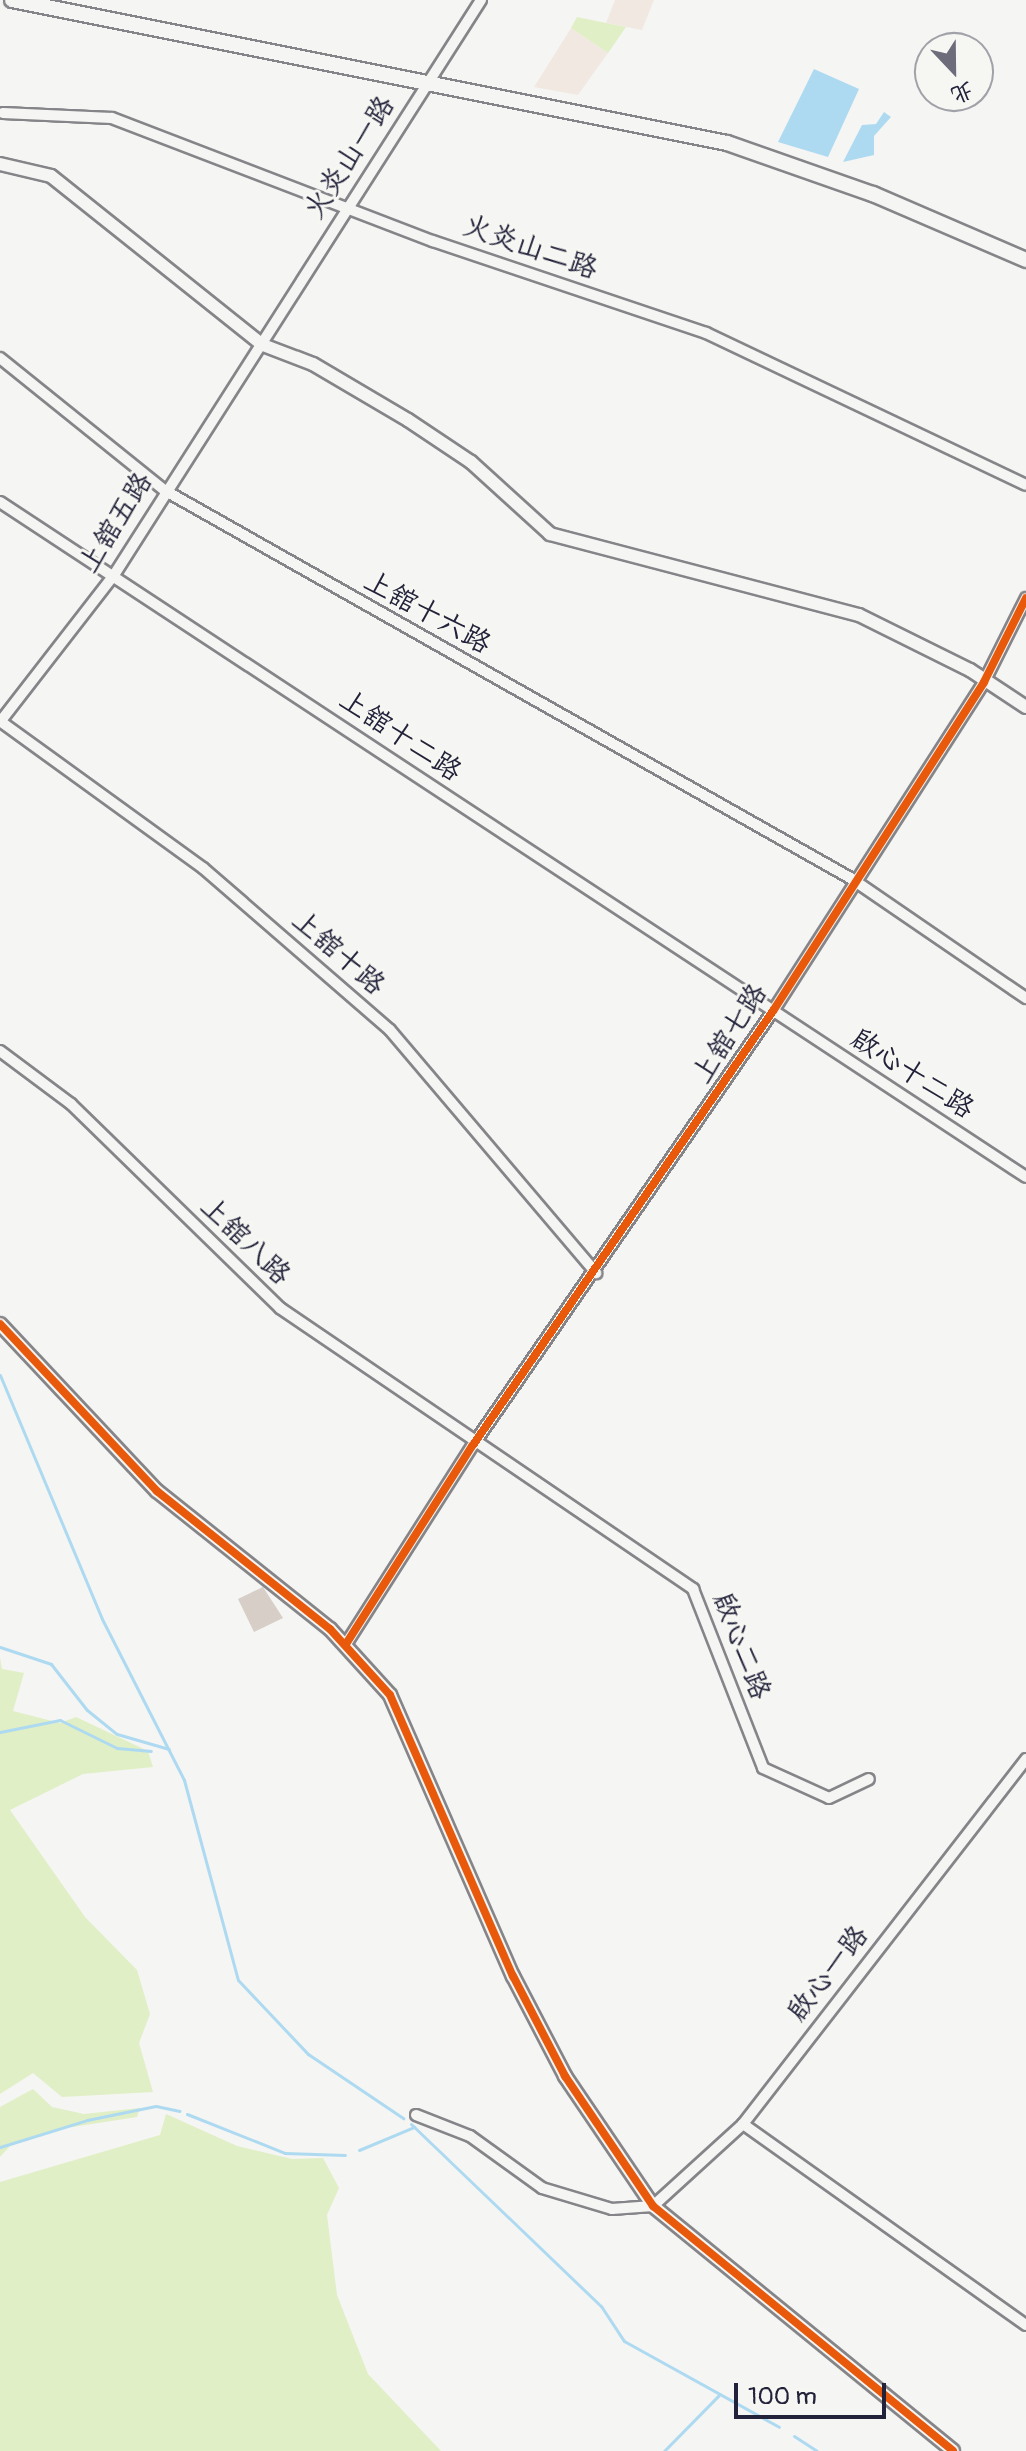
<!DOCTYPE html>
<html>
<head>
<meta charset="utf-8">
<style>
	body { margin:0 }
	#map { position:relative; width:1026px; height:2451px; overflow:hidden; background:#f5f5f3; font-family:Pangolin,"LXGW WenKai TC",sans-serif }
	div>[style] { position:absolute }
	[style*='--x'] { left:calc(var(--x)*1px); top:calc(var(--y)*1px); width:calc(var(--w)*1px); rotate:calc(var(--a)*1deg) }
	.built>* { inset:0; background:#f1e9e1 }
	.green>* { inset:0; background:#e0efc5 }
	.water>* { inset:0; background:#aedaf1 }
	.stream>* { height:3px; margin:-1.5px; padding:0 1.5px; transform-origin:1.5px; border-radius:1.5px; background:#aedaf1 }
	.building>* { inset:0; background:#d7cec7 }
	.roads { filter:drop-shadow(2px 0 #858589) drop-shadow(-2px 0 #858589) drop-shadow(0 2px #858589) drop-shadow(0 -2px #858589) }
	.minor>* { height:10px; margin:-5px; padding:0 5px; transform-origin:5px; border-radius:5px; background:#f5f5f3 }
	.tertiary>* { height:12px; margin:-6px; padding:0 6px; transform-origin:6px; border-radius:6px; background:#f5f5f3 }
	.secondary>* { height:14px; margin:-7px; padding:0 7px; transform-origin:7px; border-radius:7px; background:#f5f5f3 }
	.cycleway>* { height:8px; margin:-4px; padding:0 4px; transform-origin:4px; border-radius:4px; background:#e8590c }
	span { translate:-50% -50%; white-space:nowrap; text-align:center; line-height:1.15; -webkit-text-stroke:6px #f6f6f2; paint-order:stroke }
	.street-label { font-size:28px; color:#22223b }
	.north { position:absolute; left:914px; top:32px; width:80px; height:80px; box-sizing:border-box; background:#f6f6f2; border:2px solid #a1a1a9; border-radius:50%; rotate:158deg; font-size:22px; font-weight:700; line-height:32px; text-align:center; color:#22223b }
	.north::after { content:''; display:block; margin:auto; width:28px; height:36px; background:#6c6c7b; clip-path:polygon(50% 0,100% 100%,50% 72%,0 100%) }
	.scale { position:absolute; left:734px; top:2383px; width:152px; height:36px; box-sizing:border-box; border:4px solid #22223b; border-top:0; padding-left:10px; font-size:24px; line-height:28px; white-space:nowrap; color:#22223b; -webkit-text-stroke:6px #f6f6f2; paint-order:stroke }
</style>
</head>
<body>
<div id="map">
	<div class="built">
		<div style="clip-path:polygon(615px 0,654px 0,642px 30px,606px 23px)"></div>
		<div style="clip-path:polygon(571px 28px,608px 53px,578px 95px,534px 87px)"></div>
	</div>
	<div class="green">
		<div style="clip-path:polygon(577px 17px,606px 23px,626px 27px,608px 53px,571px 28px)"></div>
		<div style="clip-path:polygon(0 1658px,2px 1669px,24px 1673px,13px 1711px,60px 1723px,76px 1717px,148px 1751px,153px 1767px,83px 1774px,10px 1810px,85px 1917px,137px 1970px,150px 2014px,139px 2043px,153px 2092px,62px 2097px,33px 2073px,0 2094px)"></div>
		<div style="clip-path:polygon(33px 2089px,52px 2107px,84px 2114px,140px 2108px,137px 2117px,59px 2129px,10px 2146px,0 2157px,0 2107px)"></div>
		<div style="clip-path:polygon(166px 2114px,237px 2146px,292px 2159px,323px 2158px,339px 2188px,327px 2215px,337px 2295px,368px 2374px,441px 2451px,0 2451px,0 2182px,160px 2135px)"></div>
	</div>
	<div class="water">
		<div style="clip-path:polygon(814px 69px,859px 89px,828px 157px,778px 142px)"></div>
		<div style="clip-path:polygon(884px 112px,891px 117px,874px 136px,874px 155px,843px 162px,862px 125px,876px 124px)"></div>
	</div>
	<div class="stream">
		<div style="--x:0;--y:1375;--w:264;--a:67.3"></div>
		<div style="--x:102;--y:1619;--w:181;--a:63"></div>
		<div style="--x:184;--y:1780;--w:207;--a:74.9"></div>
		<div style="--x:238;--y:1980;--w:102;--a:46.6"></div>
		<div style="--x:308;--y:2054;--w:115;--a:34"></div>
		<div style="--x:0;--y:1647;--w:54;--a:18.4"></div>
		<div style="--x:51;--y:1664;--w:58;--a:52"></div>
		<div style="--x:87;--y:1710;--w:38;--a:39"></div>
		<div style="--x:117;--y:1734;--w:54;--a:16.1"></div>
		<div style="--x:0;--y:1732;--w:61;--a:-11.3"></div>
		<div style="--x:60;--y:1720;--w:64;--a:26.2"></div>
		<div style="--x:117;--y:1748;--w:34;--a:5"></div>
		<div style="--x:187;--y:2114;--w:105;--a:21.7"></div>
		<div style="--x:285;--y:2153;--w:60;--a:1.9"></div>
		<div style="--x:411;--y:2124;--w:263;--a:43.8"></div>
		<div style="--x:601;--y:2306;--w:42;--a:56.7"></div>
		<div style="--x:624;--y:2341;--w:177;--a:29"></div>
		<div style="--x:0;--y:2147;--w:91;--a:-17.2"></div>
		<div style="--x:87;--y:2120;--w:70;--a:-11.5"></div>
		<div style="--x:156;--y:2106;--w:24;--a:12"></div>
		<div style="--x:359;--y:2150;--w:60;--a:-22.7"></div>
		<div style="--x:794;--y:2436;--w:27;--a:33"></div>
		<div style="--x:664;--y:2451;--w:78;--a:-45.5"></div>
	</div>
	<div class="building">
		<div style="clip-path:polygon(263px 1587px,283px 1618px,254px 1632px,238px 1599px)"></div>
	</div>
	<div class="roads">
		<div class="minor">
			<div style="--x:3;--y:113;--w:109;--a:2.6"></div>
			<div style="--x:112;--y:118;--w:344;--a:21"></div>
			<div style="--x:433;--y:241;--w:288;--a:18.6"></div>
			<div style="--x:706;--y:333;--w:354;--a:25.4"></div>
			<div style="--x:0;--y:358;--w:211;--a:38.8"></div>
			<div style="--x:164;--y:490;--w:790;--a:29.48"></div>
			<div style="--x:852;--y:879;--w:211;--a:34.4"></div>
			<div style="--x:0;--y:502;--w:1228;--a:33.34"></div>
			<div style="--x:0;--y:721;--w:251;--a:35.9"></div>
			<div style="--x:203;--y:868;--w:247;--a:40.9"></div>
			<div style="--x:390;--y:1030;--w:319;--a:49.7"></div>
			<div style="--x:0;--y:722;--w:186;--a:-52.2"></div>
			<div style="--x:114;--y:575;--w:682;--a:-57.45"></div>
			<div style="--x:0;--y:1051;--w:89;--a:36.7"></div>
			<div style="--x:71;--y:1104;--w:292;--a:44.3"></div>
			<div style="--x:280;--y:1308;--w:500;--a:34.2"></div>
			<div style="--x:693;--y:1589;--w:192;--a:68.6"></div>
			<div style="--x:763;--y:1768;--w:72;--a:24.4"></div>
			<div style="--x:829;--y:1798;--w:44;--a:-25.4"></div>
			<div style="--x:346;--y:1644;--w:236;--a:-57.5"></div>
			<div style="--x:473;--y:1445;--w:528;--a:-55.35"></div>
			<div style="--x:773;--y:1011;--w:391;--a:-57.3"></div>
			<div style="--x:984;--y:682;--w:94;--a:-63.4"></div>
			<div style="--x:416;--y:2115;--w:58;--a:21.3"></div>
			<div style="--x:470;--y:2136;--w:89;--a:35.8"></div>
			<div style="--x:542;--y:2188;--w:73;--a:16.7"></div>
			<div style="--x:612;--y:2209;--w:41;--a:-4.2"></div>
			<div style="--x:653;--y:2206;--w:122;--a:-42.3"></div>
			<div style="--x:743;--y:2124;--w:462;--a:-52.2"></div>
			<div style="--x:743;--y:2124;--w:347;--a:35.4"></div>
		</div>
		<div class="tertiary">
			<div style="--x:0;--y:164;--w:52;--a:13.2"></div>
			<div style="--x:51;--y:176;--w:271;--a:38.6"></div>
			<div style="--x:263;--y:345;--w:53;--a:20.8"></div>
			<div style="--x:313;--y:364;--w:110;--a:30.5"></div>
			<div style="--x:408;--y:420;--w:76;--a:33.7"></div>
			<div style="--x:471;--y:462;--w:107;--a:42.3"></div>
			<div style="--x:550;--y:534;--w:319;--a:14.7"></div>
			<div style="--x:859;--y:615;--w:124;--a:26.4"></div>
			<div style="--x:970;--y:670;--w:67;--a:33.5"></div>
			<div style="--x:0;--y:1324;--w:229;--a:46.8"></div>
			<div style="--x:157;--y:1491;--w:221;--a:38.6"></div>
			<div style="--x:330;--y:1629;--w:89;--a:47.7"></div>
			<div style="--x:390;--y:1695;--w:307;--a:66.4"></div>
			<div style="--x:513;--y:1976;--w:113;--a:62.5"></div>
			<div style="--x:565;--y:2076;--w:157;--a:55.9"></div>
			<div style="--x:653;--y:2206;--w:387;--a:39.2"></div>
		</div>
		<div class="secondary">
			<div style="--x:12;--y:0;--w:729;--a:11.31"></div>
			<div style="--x:727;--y:143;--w:155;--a:19.3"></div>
			<div style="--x:873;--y:194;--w:167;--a:23.3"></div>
		</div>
	</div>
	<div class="cycleway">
		<div style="--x:0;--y:1324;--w:229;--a:46.8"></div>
		<div style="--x:157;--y:1491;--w:221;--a:38.6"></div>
		<div style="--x:330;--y:1629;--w:89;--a:47.7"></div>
		<div style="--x:390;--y:1695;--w:307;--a:66.4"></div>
		<div style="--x:513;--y:1976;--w:113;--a:62.5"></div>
		<div style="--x:565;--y:2076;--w:157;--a:55.9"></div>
		<div style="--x:653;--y:2206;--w:387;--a:39.2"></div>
		<div style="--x:346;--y:1644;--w:236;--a:-57.5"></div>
		<div style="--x:473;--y:1445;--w:528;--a:-55.35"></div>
		<div style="--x:773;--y:1011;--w:391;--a:-57.3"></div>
		<div style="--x:984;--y:682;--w:94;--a:-63.4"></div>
	</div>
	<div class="street-label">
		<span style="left:350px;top:158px;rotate:-57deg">火炎山一路</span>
		<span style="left:530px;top:248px;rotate:19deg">火炎山二路</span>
		<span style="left:116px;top:523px;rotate:-58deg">上舘五路</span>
		<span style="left:427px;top:613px;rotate:29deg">上舘十六路</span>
		<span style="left:400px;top:736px;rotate:34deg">上舘十二路</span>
		<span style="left:338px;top:953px;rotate:41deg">上舘十路</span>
		<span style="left:730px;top:1034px;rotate:-57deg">上舘七路</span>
		<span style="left:912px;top:1074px;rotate:33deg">啟心十二路</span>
		<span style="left:245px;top:1241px;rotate:44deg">上舘八路</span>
		<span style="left:741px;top:1646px;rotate:69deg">啟心二路</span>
		<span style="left:828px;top:1974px;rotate:-52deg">啟心一路</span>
	</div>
	<div class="north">北</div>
	<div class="scale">100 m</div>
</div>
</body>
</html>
